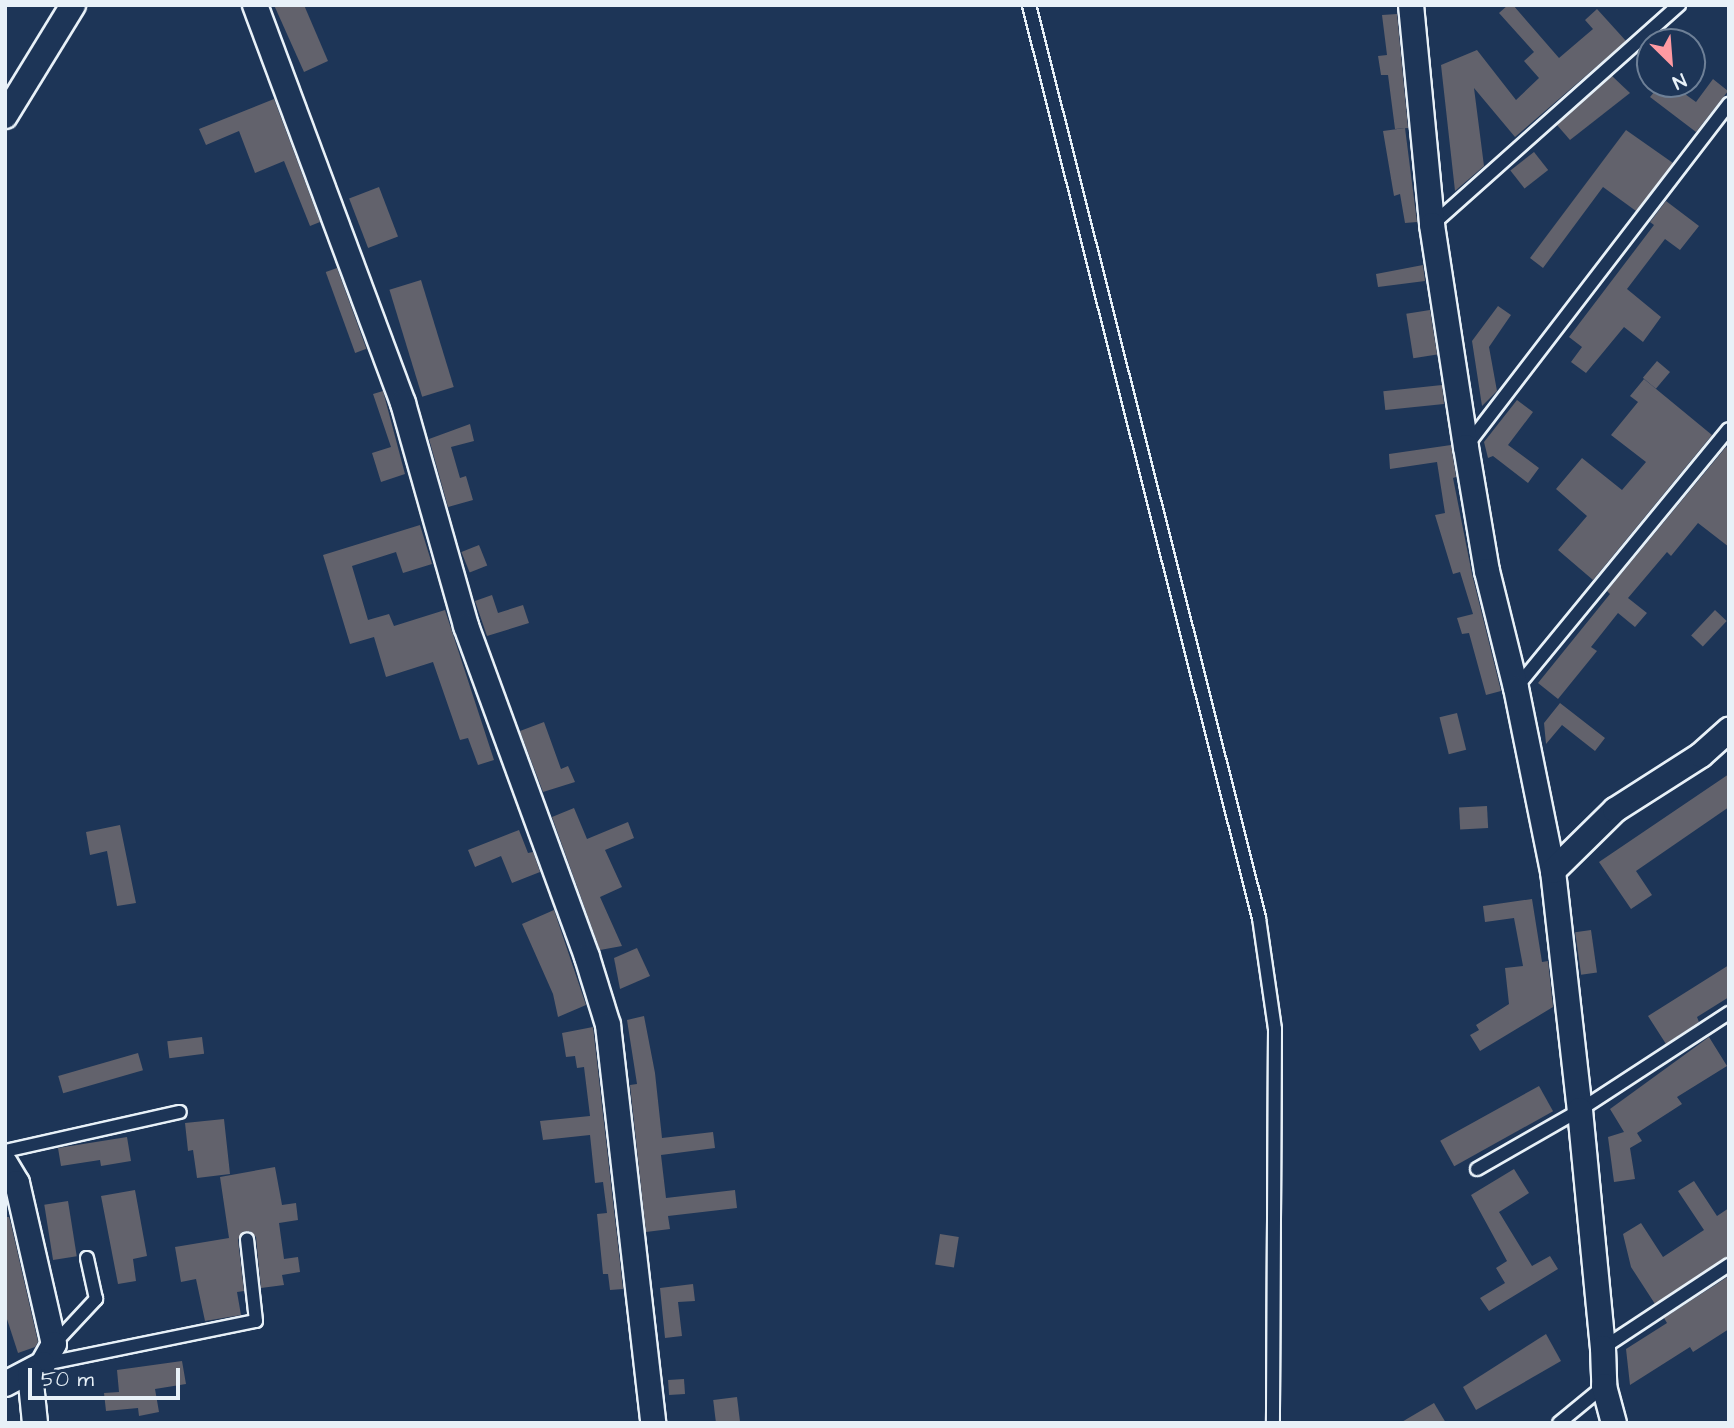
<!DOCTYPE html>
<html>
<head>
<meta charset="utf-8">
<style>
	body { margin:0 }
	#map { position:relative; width:1734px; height:1428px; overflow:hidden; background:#1d3557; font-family:"Architects Daughter",sans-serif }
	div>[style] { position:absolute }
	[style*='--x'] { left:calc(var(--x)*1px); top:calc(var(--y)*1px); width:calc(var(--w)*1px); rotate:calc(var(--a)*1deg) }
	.building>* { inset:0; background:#62626c; transform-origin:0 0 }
	.roads { filter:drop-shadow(2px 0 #e8f1f8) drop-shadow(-2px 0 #e8f1f8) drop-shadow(0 2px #e8f1f8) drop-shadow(0 -2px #e8f1f8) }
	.lane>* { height:12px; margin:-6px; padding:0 6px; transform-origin:6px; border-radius:6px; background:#1d3557 }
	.street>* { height:24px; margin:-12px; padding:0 12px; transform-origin:12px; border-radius:12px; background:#1d3557 }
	span { translate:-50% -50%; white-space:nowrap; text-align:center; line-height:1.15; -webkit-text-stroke:6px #1d3557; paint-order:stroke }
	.frame { position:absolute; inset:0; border:7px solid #e8f1f8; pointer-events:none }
	.north { position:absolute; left:1636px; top:28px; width:70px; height:70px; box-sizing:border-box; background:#1d3557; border:2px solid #6e8097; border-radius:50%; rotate:155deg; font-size:19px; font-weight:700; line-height:28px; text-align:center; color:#e8f1f8 }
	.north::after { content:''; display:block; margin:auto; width:24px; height:32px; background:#ff9aa2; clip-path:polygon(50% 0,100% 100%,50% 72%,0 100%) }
	.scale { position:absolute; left:28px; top:1368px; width:152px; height:32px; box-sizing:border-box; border:4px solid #e8f1f8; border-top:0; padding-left:9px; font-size:21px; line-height:24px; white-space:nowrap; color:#e8f1f8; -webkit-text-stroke:5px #1d3557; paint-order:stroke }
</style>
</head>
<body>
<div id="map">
	<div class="building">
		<div style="clip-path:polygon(274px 5px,304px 5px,328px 61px,304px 72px)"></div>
		<div style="clip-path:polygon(1508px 5px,1513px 5px,1559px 58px,1593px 29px,1585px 20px,1597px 9px,1626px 41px,1515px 137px,1474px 88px,1484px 166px,1455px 191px,1441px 65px,1477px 50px,1516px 100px,1539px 78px,1524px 61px,1534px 52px,1499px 13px)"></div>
		<div style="clip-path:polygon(1397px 14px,1408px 128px,1395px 129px,1388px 75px,1381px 75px,1378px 56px,1387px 55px,1382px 15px)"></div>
		<div style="clip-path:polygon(1612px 76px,1630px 93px,1570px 140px,1557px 125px)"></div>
		<div style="clip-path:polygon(1713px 79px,1728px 91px,1696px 132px,1650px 97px,1661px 84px,1671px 84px,1696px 102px)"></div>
		<div style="clip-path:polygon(274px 99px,320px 222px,310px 226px,284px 161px,255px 173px,239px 131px,206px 145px,199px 129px)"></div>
		<div style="clip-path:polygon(1405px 128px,1417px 222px,1405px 223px,1400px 194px,1394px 196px,1383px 131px)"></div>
		<div style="clip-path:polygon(1626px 130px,1673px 163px,1636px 211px,1603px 187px,1543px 268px,1530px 258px)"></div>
		<div style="left:1534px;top:152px;width:23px;height:30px;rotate:52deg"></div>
		<div style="left:379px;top:187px;width:53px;height:32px;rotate:69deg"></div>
		<div style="clip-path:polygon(1666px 201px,1699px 226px,1680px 250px,1665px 239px,1627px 289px,1661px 317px,1643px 342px,1624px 327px,1586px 373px,1571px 362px,1582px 347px,1569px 337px,1654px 225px,1650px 222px)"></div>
		<div style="clip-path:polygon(1423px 265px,1425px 281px,1378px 287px,1376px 274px)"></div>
		<div style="left:337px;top:268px;width:86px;height:12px;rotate:70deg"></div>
		<div style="left:421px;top:280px;width:112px;height:33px;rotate:73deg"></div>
		<div style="clip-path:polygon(1498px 306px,1511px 315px,1489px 347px,1497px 391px,1482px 406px,1472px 341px)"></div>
		<div style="left:1430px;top:310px;width:45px;height:24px;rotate:81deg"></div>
		<div style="left:1657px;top:361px;width:17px;height:22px;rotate:40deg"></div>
		<div style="clip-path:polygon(1644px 379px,1712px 435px,1593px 580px,1558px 550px,1587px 516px,1556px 489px,1582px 458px,1622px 490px,1646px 462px,1611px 435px,1638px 402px,1630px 396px)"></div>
		<div style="left:1442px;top:385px;width:19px;height:59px;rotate:84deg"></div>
		<div style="clip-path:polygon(383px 391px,405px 474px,381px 482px,372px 453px,391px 447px,373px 394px)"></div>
		<div style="clip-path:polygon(1517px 400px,1533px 412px,1508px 445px,1539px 468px,1528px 483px,1493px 456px,1488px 458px,1484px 442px)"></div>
		<div style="clip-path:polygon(470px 424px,474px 441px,451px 447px,460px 478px,466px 476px,473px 500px,448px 507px,429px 439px)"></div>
		<div style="clip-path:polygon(1451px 445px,1456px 477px,1453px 478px,1472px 574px,1501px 691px,1486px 695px,1469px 633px,1462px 634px,1457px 618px,1473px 614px,1460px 572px,1453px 574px,1435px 515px,1445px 513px,1437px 462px,1390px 469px,1389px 454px)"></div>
		<div style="clip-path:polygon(1726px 447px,1729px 449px,1729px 547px,1698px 523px,1671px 556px,1667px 552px,1628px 598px,1647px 613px,1635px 627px,1618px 613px,1591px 647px,1597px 651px,1558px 699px,1538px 683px,1610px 594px,1607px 591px)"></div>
		<div style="clip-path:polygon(420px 525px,432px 564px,403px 573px,396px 552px,352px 566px,368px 620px,389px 614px,394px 626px,445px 610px,494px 760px,478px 765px,468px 738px,460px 740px,433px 662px,386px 677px,374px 637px,350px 644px,323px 555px)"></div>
		<div style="left:479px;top:545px;width:22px;height:19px;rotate:68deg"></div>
		<div style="clip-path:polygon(492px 595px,498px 613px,523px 605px,529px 623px,487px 636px,475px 601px)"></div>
		<div style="left:1715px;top:610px;width:16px;height:35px;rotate:43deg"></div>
		<div style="clip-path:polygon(1560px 703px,1605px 738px,1595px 751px,1562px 725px,1546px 744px,1544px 723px)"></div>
		<div style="left:1457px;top:713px;width:38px;height:18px;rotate:76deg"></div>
		<div style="clip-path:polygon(544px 722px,561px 769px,568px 766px,575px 782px,543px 792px,520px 731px)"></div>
		<div style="clip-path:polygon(1729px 774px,1729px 807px,1636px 871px,1652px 895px,1631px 909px,1599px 862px)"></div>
		<div style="left:1487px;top:806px;width:22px;height:28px;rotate:87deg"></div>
		<div style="clip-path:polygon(574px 808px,587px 839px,628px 822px,634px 838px,605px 850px,622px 887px,600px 897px,622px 946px,600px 950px,552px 817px)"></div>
		<div style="clip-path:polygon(120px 825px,136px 903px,117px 906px,107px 851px,90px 855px,86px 832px)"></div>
		<div style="clip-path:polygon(519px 830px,528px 853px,533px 852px,540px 872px,512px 883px,501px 856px,475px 867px,468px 850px)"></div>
		<div style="clip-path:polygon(1532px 899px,1542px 962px,1548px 961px,1553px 1007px,1480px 1051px,1470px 1035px,1479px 1030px,1476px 1025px,1509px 1004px,1505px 968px,1523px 966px,1514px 918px,1485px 922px,1483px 906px)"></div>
		<div style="clip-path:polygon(554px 910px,586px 1005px,558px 1017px,553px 994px,522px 924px)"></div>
		<div style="left:1591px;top:930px;width:43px;height:16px;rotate:82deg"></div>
		<div style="clip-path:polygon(637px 948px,650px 976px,620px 989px,614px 958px)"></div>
		<div style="clip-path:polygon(1729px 965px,1729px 997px,1697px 1017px,1699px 1022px,1666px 1044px,1648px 1016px)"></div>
		<div style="clip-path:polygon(644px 1016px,655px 1073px,662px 1138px,713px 1132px,715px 1148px,661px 1155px,666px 1198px,735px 1190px,737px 1208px,668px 1216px,670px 1229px,646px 1232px,630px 1085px,637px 1084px,627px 1020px)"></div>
		<div style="clip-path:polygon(593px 1027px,623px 1289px,610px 1290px,608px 1274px,603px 1274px,597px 1214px,607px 1213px,603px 1182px,595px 1183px,590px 1135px,543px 1140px,540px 1121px,590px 1116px,584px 1067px,577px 1068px,575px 1056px,566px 1057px,562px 1033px)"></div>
		<div style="left:202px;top:1037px;width:17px;height:35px;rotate:83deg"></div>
		<div style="clip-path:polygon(1709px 1037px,1727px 1066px,1677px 1097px,1682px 1104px,1637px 1133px,1642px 1141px,1630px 1148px,1635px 1179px,1614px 1182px,1608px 1137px,1624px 1132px,1610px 1109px)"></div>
		<div style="left:138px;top:1053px;width:18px;height:83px;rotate:74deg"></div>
		<div style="left:1539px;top:1086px;width:29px;height:113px;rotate:61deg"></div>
		<div style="clip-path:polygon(224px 1119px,230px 1174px,197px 1178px,193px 1150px,188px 1151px,185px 1123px)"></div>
		<div style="clip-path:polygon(127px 1137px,131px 1161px,101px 1166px,100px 1160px,61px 1166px,58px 1148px)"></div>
		<div style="clip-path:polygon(275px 1167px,282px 1205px,296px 1203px,298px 1220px,279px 1223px,284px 1259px,298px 1257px,300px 1272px,282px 1275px,284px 1285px,261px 1288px,256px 1237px,250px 1231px,242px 1232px,238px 1240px,244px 1291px,237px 1292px,241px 1315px,205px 1321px,196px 1279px,181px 1282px,175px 1247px,229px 1238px,220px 1177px)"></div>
		<div style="clip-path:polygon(1514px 1169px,1529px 1193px,1499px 1212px,1532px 1266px,1550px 1256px,1558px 1269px,1489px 1311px,1480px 1298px,1505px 1283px,1496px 1268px,1507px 1261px,1471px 1195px)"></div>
		<div style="clip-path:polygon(1694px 1181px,1717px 1216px,1729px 1208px,1729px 1256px,1655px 1304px,1631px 1267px,1623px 1234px,1641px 1223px,1663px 1257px,1704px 1230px,1678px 1191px)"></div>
		<div style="clip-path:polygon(135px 1190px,147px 1256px,133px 1259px,136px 1281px,118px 1284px,101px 1196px)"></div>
		<div style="left:68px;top:1201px;width:56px;height:24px;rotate:81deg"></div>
		<div style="clip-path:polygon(5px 1217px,9px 1217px,11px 1224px,38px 1342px,35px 1347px,18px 1353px,5px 1313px)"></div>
		<div style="left:940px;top:1234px;width:19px;height:31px;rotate:9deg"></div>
		<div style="clip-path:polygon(1729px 1276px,1729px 1329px,1693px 1352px,1690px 1347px,1630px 1385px,1626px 1349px,1667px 1323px,1664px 1318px)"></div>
		<div style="clip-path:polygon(693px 1284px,695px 1301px,678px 1302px,682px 1336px,665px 1338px,660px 1288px)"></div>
		<div style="clip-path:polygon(1546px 1334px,1561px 1361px,1476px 1410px,1463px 1387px)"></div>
		<div style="clip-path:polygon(182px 1361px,186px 1384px,155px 1389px,159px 1412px,139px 1416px,138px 1408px,106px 1411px,104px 1393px,119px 1392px,117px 1370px)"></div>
		<div style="left:684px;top:1379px;width:15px;height:16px;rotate:86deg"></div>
		<div style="left:737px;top:1397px;width:26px;height:24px;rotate:83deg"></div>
		<div style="clip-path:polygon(1434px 1403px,1446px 1423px,1400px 1423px)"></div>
	</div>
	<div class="roads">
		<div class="lane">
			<div style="--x:1029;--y:5;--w:942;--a:75.86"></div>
			<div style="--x:1259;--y:918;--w:112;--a:81.8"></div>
			<div style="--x:1275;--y:1029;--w:394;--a:90.3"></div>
			<div style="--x:1432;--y:225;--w:331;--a:-41.7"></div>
			<div style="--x:1468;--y:444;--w:429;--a:-52.5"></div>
			<div style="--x:1516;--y:688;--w:335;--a:-50.6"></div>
			<div style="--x:5;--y:1151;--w:179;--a:-12.6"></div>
			<div style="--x:1477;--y:1169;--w:119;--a:-29.8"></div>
			<div style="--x:1580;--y:1110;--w:178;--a:-33.1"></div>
			<div style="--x:54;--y:1344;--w:62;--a:-47"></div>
			<div style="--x:96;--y:1299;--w:42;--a:-102.4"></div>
			<div style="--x:1603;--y:1348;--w:151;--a:-33.4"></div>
			<div style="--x:44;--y:1364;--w:216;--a:-11.5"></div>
			<div style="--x:256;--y:1321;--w:82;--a:-96.3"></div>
			<div style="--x:1559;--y:1423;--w:58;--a:-39.4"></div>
		</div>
		<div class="street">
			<div style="--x:255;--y:5;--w:425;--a:69.6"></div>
			<div style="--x:403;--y:403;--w:232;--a:74.2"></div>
			<div style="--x:466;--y:626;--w:352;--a:69.9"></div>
			<div style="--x:587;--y:957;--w:71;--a:72.8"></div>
			<div style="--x:608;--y:1025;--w:401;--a:83.5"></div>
			<div style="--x:1411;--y:5;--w:221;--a:84.5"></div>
			<div style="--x:1432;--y:225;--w:225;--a:81.3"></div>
			<div style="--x:1466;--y:447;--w:126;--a:80.4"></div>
			<div style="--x:1487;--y:571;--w:121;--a:76.1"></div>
			<div style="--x:1516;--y:688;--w:187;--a:78.6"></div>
			<div style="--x:1553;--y:871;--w:241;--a:83.6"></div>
			<div style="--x:1580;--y:1110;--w:239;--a:84.5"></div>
			<div style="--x:1603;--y:1348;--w:38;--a:88"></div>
			<div style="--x:1604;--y:1386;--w:38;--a:75"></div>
			<div style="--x:5;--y:116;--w:130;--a:-58.5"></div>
			<div style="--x:1553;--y:871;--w:87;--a:-44.5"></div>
			<div style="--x:1615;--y:810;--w:102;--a:-32.6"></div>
			<div style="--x:1701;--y:755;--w:38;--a:-42"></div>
			<div style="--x:5;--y:1163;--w:23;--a:59"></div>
			<div style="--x:17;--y:1183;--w:165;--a:77.1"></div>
			<div style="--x:54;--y:1344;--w:23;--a:119"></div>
			<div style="--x:43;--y:1364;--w:43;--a:152.2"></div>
			<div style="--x:30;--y:1373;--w:50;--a:84.3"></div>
		</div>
	</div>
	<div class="frame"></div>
	<div class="north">N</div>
	<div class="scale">50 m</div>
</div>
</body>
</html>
